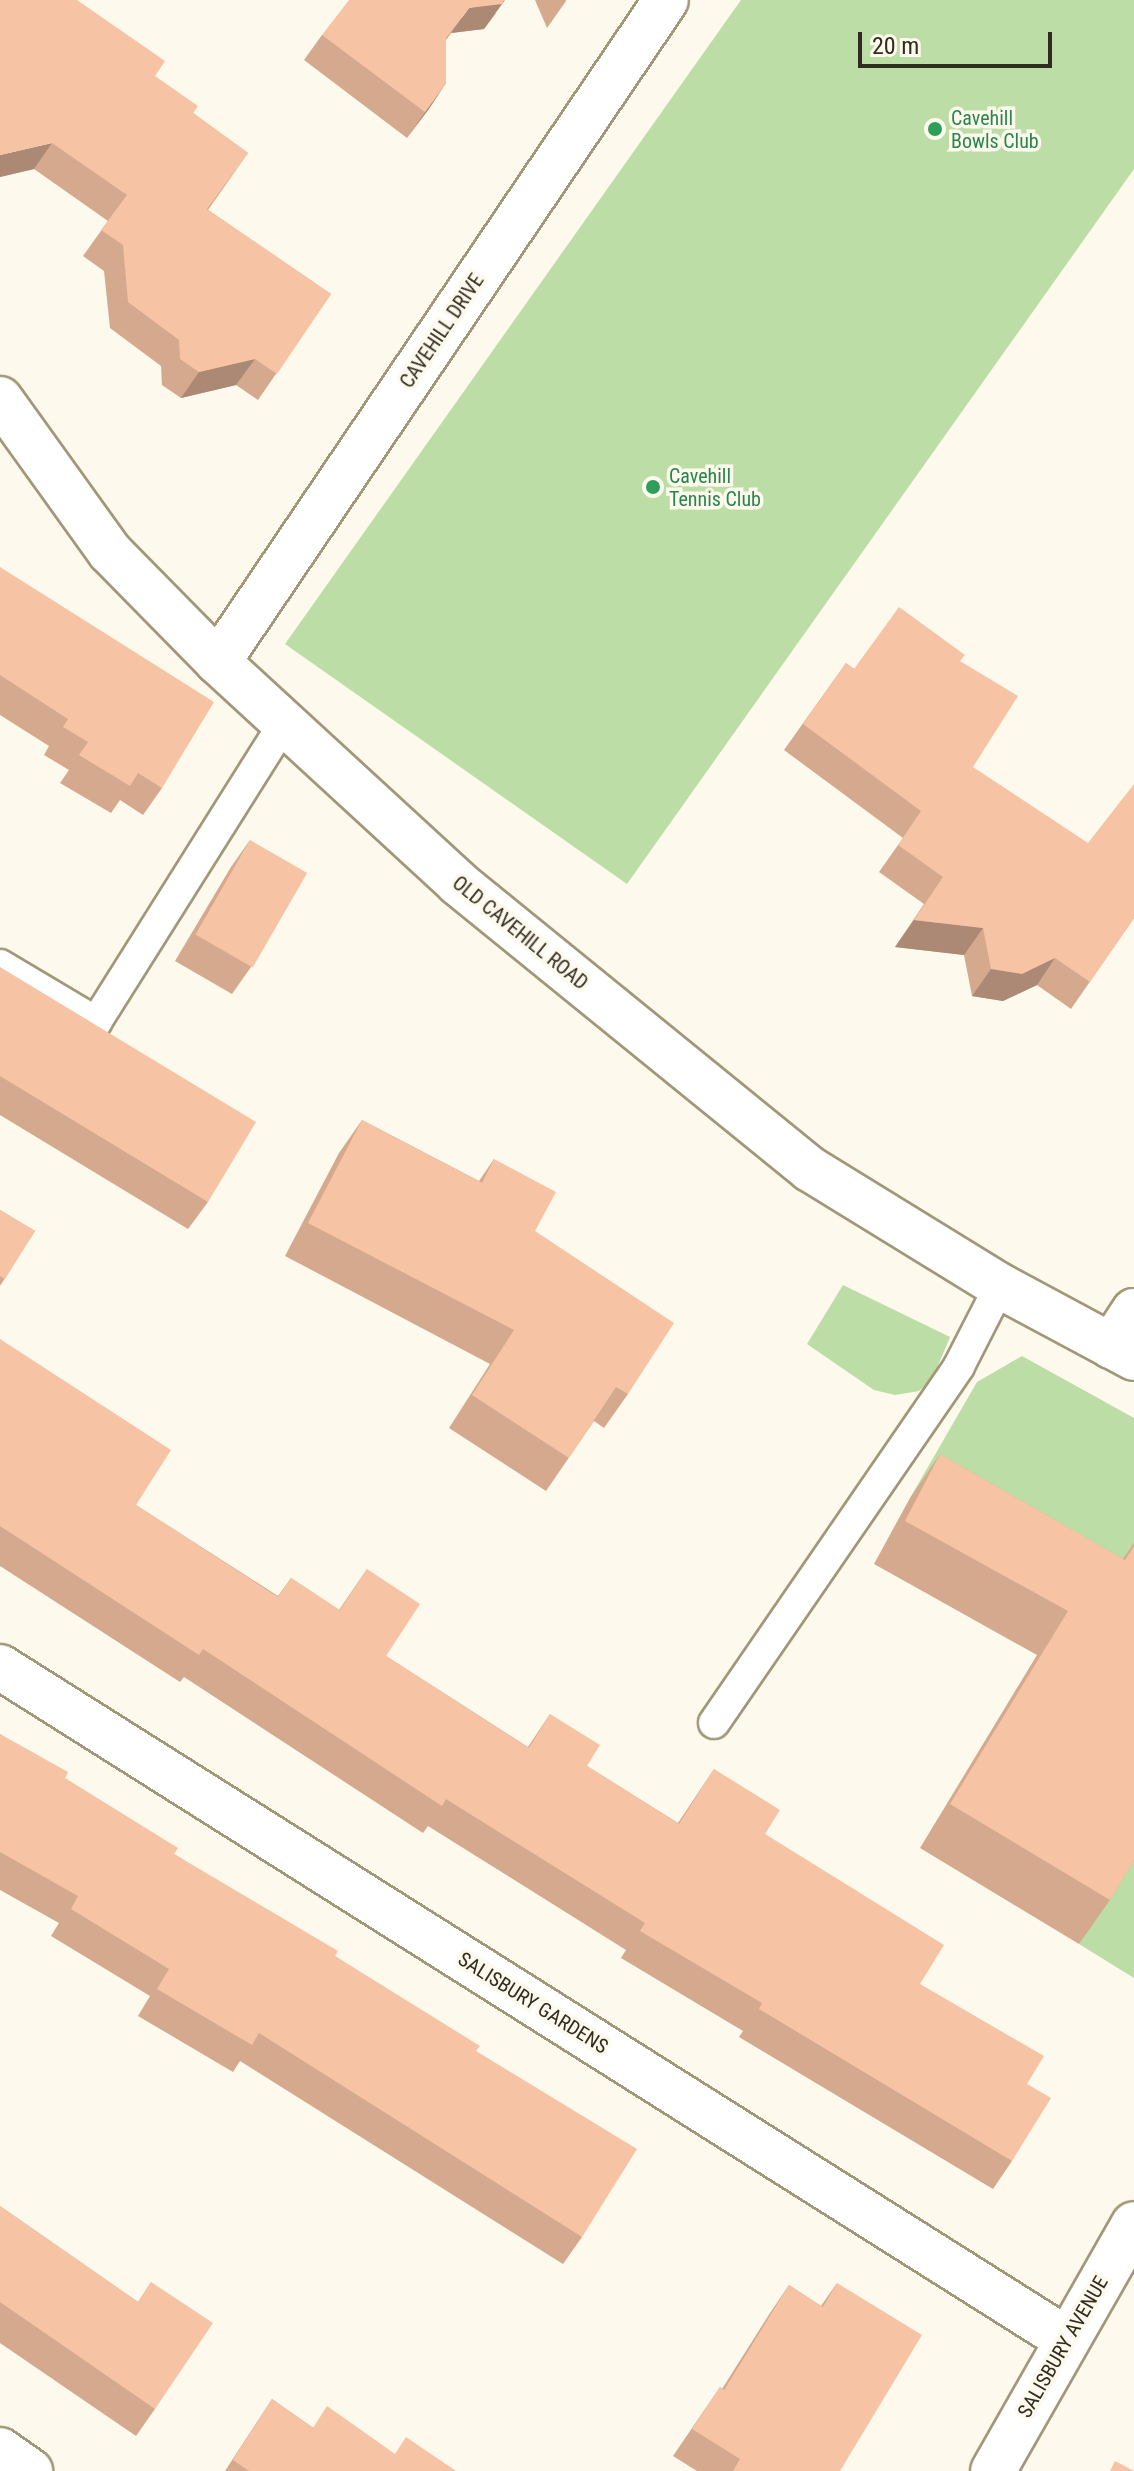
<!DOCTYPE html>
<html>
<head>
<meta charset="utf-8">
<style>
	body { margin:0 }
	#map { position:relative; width:1134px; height:2471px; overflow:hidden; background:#fdf9ec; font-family:"Roboto Condensed",sans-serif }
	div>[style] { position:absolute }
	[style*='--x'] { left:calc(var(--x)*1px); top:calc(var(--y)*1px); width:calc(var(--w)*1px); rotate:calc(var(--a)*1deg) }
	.green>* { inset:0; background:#bcdda5 }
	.roads { filter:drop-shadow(2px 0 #a19779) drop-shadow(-2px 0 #a19779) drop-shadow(0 2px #a19779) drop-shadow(0 -2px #a19779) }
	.lane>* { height:30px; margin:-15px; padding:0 15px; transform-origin:15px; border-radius:15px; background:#fff }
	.street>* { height:44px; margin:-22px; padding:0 22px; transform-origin:22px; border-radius:22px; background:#fff }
	.wall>* { inset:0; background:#d4a98e }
	.shaded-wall>* { inset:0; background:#ac8974 }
	.building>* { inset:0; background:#f6c4a5; transform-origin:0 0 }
	.dots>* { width:22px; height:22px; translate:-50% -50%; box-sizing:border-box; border:4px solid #fdf9ec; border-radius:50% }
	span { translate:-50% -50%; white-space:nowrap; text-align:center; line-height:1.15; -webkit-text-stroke:7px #fdf9ec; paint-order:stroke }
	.leisure-label { font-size:20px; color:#27864d }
	.left { translate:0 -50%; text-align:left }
	.street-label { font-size:20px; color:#302c1f }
	.scale { position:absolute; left:858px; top:32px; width:194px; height:36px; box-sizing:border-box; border:4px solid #302c1f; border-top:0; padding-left:10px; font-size:24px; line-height:28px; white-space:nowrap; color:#302c1f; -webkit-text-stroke:6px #fdf9ec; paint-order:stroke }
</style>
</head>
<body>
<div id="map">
	<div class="green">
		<div style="clip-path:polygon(741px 0,1134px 0,1134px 169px,627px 884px,285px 644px)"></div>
		<div style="clip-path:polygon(843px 1285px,950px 1337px,932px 1380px,919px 1391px,895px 1395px,874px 1390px,807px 1344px)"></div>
		<div style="clip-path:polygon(1022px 1356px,1134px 1418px,1134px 1551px,1117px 1568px,910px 1498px,977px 1382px)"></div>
		<div style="clip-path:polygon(1134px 1853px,1134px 1978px,1079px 1944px)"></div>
	</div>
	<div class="roads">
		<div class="lane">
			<div style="--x:0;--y:965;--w:112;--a:30.7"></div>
			<div style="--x:96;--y:1022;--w:353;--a:-57.8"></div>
			<div style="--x:714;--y:1723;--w:433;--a:-55.5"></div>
			<div style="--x:959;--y:1366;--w:90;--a:-62.9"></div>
		</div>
		<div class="street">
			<div style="--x:0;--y:399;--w:188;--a:54.3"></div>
			<div style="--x:110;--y:552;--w:154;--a:45.5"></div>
			<div style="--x:218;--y:662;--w:326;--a:42.6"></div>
			<div style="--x:458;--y:883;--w:454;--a:39.1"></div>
			<div style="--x:810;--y:1169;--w:223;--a:31.6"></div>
			<div style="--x:1000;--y:1286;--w:152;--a:28.2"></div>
			<div style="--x:218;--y:662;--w:799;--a:-55.91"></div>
			<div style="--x:1111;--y:1346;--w:42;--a:-56.7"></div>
			<div style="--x:0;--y:1667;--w:1260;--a:32.23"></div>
			<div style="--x:0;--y:2450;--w:37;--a:35"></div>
			<div style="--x:993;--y:2471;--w:284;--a:-60.3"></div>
		</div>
	</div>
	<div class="wall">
		<div style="clip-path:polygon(535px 0,566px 0,566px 1px,547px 28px)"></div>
		<div style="clip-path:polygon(496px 13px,484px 29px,451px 33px,446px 40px,446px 83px,407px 138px,304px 60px,322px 35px)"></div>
		<div style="clip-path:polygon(155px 76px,193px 113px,248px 153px,208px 210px,331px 294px,258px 400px,236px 385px,181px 398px,162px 385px,161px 366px,110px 328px,104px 271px,83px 256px,108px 221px,34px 169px,0 177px)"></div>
		<div style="clip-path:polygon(0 567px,162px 788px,143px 815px,120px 800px,111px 813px,60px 783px,69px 770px,44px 755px,49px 746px,0 715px)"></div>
		<div style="clip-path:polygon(960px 661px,973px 767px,1134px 918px,1071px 1009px,1037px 985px,1003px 1001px,972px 996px,964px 955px,895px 947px,924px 904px,879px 872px,903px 838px,784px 750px,846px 663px,854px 669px)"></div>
		<div style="clip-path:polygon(250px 840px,251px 967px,232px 994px,175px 961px,231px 867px)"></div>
		<div style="clip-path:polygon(0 967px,208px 1202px,188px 1229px,0 1115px)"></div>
		<div style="clip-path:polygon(362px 1120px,479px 1181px,494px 1159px,628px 1394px,604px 1428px,594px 1421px,546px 1491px,449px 1428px,490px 1364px,285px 1256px,339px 1153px)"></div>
		<div style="clip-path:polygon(0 1210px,35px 1231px,0 1286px)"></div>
		<div style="clip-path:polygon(0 1339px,136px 1505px,278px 1596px,291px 1578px,339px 1610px,367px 1569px,386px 1656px,528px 1747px,550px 1714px,587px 1766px,678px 1823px,714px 1769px,765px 1834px,920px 1984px,1027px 2084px,1012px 2161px,993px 2189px,739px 2037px,743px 2031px,621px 1958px,626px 1950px,428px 1826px,423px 1833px,184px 1677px,180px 1682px,0 1566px)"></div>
		<div style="clip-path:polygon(940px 1454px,1123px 1559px,1134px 1543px,1134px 1860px,1110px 1900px,1079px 1944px,920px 1848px,1037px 1655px,874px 1564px,910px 1498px)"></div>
		<div style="clip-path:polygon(0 1734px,174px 1854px,335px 1956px,476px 2051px,582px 2237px,563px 2264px,240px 2061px,233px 2072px,138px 2016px,150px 1996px,51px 1936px,59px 1923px,0 1890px)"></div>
		<div style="clip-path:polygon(0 2206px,138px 2302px,151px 2282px,155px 2409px,136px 2436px,0 2343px)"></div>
		<div style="clip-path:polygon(837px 2283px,840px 2471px,697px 2471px,673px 2456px,720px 2387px,722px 2389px,770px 2313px,789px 2285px,821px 2306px)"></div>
		<div style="clip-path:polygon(272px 2399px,312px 2427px,394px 2454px,456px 2471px,225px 2471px)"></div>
	</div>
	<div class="shaded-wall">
		<div style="clip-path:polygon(505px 0,484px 29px,451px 33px,429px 63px,469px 8px)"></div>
		<div style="clip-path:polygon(446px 83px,429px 109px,407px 138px,425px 112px)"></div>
		<div style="clip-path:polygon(52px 143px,34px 169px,0 177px,0 155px)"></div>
		<div style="clip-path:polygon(255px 359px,236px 385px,181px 398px,199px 372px)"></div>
		<div style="clip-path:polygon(914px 920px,983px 928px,964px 955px,895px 947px)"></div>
		<div style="clip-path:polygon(1055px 958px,1037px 985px,1003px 1001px,972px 996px,991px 969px)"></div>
	</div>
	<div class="building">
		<div style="clip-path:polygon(0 0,77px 0,165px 61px,155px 76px,198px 106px,193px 113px,248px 153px,207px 209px,331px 294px,277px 374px,255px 359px,199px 372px,180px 359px,179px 340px,128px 302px,123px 245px,101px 230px,127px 195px,52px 143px,0 155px)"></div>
		<div style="clip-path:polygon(349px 0,504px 0,502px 4px,469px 8px,446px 38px,446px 83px,425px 112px,322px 35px)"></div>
		<div style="clip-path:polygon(0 567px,214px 702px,162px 788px,138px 773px,130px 786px,79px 755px,88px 742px,63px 727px,68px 719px,0 675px)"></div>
		<div style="clip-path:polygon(899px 607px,965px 655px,960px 661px,1018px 696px,973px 767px,1088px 843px,1134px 784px,1134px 918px,1090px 982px,1055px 958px,1022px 974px,991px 969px,983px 928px,914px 920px,943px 877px,898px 845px,921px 811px,803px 724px,846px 663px,854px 669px)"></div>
		<div style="left:250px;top:840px;width:66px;height:109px;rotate:30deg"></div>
		<div style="clip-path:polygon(0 967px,256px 1122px,208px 1202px,0 1076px)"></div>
		<div style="clip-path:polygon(362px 1120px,482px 1183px,494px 1159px,556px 1192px,535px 1231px,674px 1323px,628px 1394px,616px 1387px,569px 1458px,472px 1395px,514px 1330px,308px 1223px)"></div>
		<div style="clip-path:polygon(0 1210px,35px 1231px,5px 1279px,0 1276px)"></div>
		<div style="clip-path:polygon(0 1339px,171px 1450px,136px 1505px,278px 1597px,291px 1578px,340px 1610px,367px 1569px,420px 1604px,386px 1656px,529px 1748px,550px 1714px,600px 1745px,587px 1766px,679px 1824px,714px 1769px,780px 1810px,765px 1834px,944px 1945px,920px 1984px,1044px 2056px,1027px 2084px,1051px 2098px,1012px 2161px,759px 2009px,762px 2003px,640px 1931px,645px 1923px,446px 1799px,442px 1806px,203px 1649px,199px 1655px,0 1526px)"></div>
		<div style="clip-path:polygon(940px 1454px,1125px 1560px,1134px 1546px,1134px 1860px,1110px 1900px,950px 1804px,1068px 1611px,905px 1521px)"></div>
		<div style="clip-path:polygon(0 1734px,68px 1772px,65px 1778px,178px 1848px,174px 1854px,338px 1951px,335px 1956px,480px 2046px,476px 2051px,637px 2149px,582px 2237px,259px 2033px,252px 2045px,157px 1989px,169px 1969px,71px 1909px,78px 1896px,0 1852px)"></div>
		<div style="clip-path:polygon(0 2206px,138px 2302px,151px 2282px,213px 2323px,155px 2409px,0 2302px)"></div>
		<div style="clip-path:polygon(837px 2283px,922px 2335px,840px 2471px,733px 2471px,740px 2459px,692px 2429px,720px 2387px,724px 2390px,789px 2285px,823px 2307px)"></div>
		<div style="clip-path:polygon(272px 2399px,313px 2428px,327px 2406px,395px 2454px,406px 2437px,456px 2471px,249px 2471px,233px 2460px)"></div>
		<div style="clip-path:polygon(1115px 2461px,1134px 2471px,1110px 2471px)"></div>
	</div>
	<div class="dots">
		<div style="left:935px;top:129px;background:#2e9e5b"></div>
		<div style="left:653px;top:487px;background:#2e9e5b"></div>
	</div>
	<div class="leisure-label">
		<span class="left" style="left:951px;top:130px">Cavehill<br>Bowls Club</span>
		<span class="left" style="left:669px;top:488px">Cavehill<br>Tennis Club</span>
	</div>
	<div class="street-label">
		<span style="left:442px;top:331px;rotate:-56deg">CAVEHILL DRIVE</span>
		<span style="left:520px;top:933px;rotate:39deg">OLD CAVEHILL ROAD</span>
		<span style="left:533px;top:2003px;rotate:32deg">SALISBURY GARDENS</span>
		<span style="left:1063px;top:2347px;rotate:-60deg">SALISBURY AVENUE</span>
	</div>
	<div class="scale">20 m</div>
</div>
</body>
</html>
